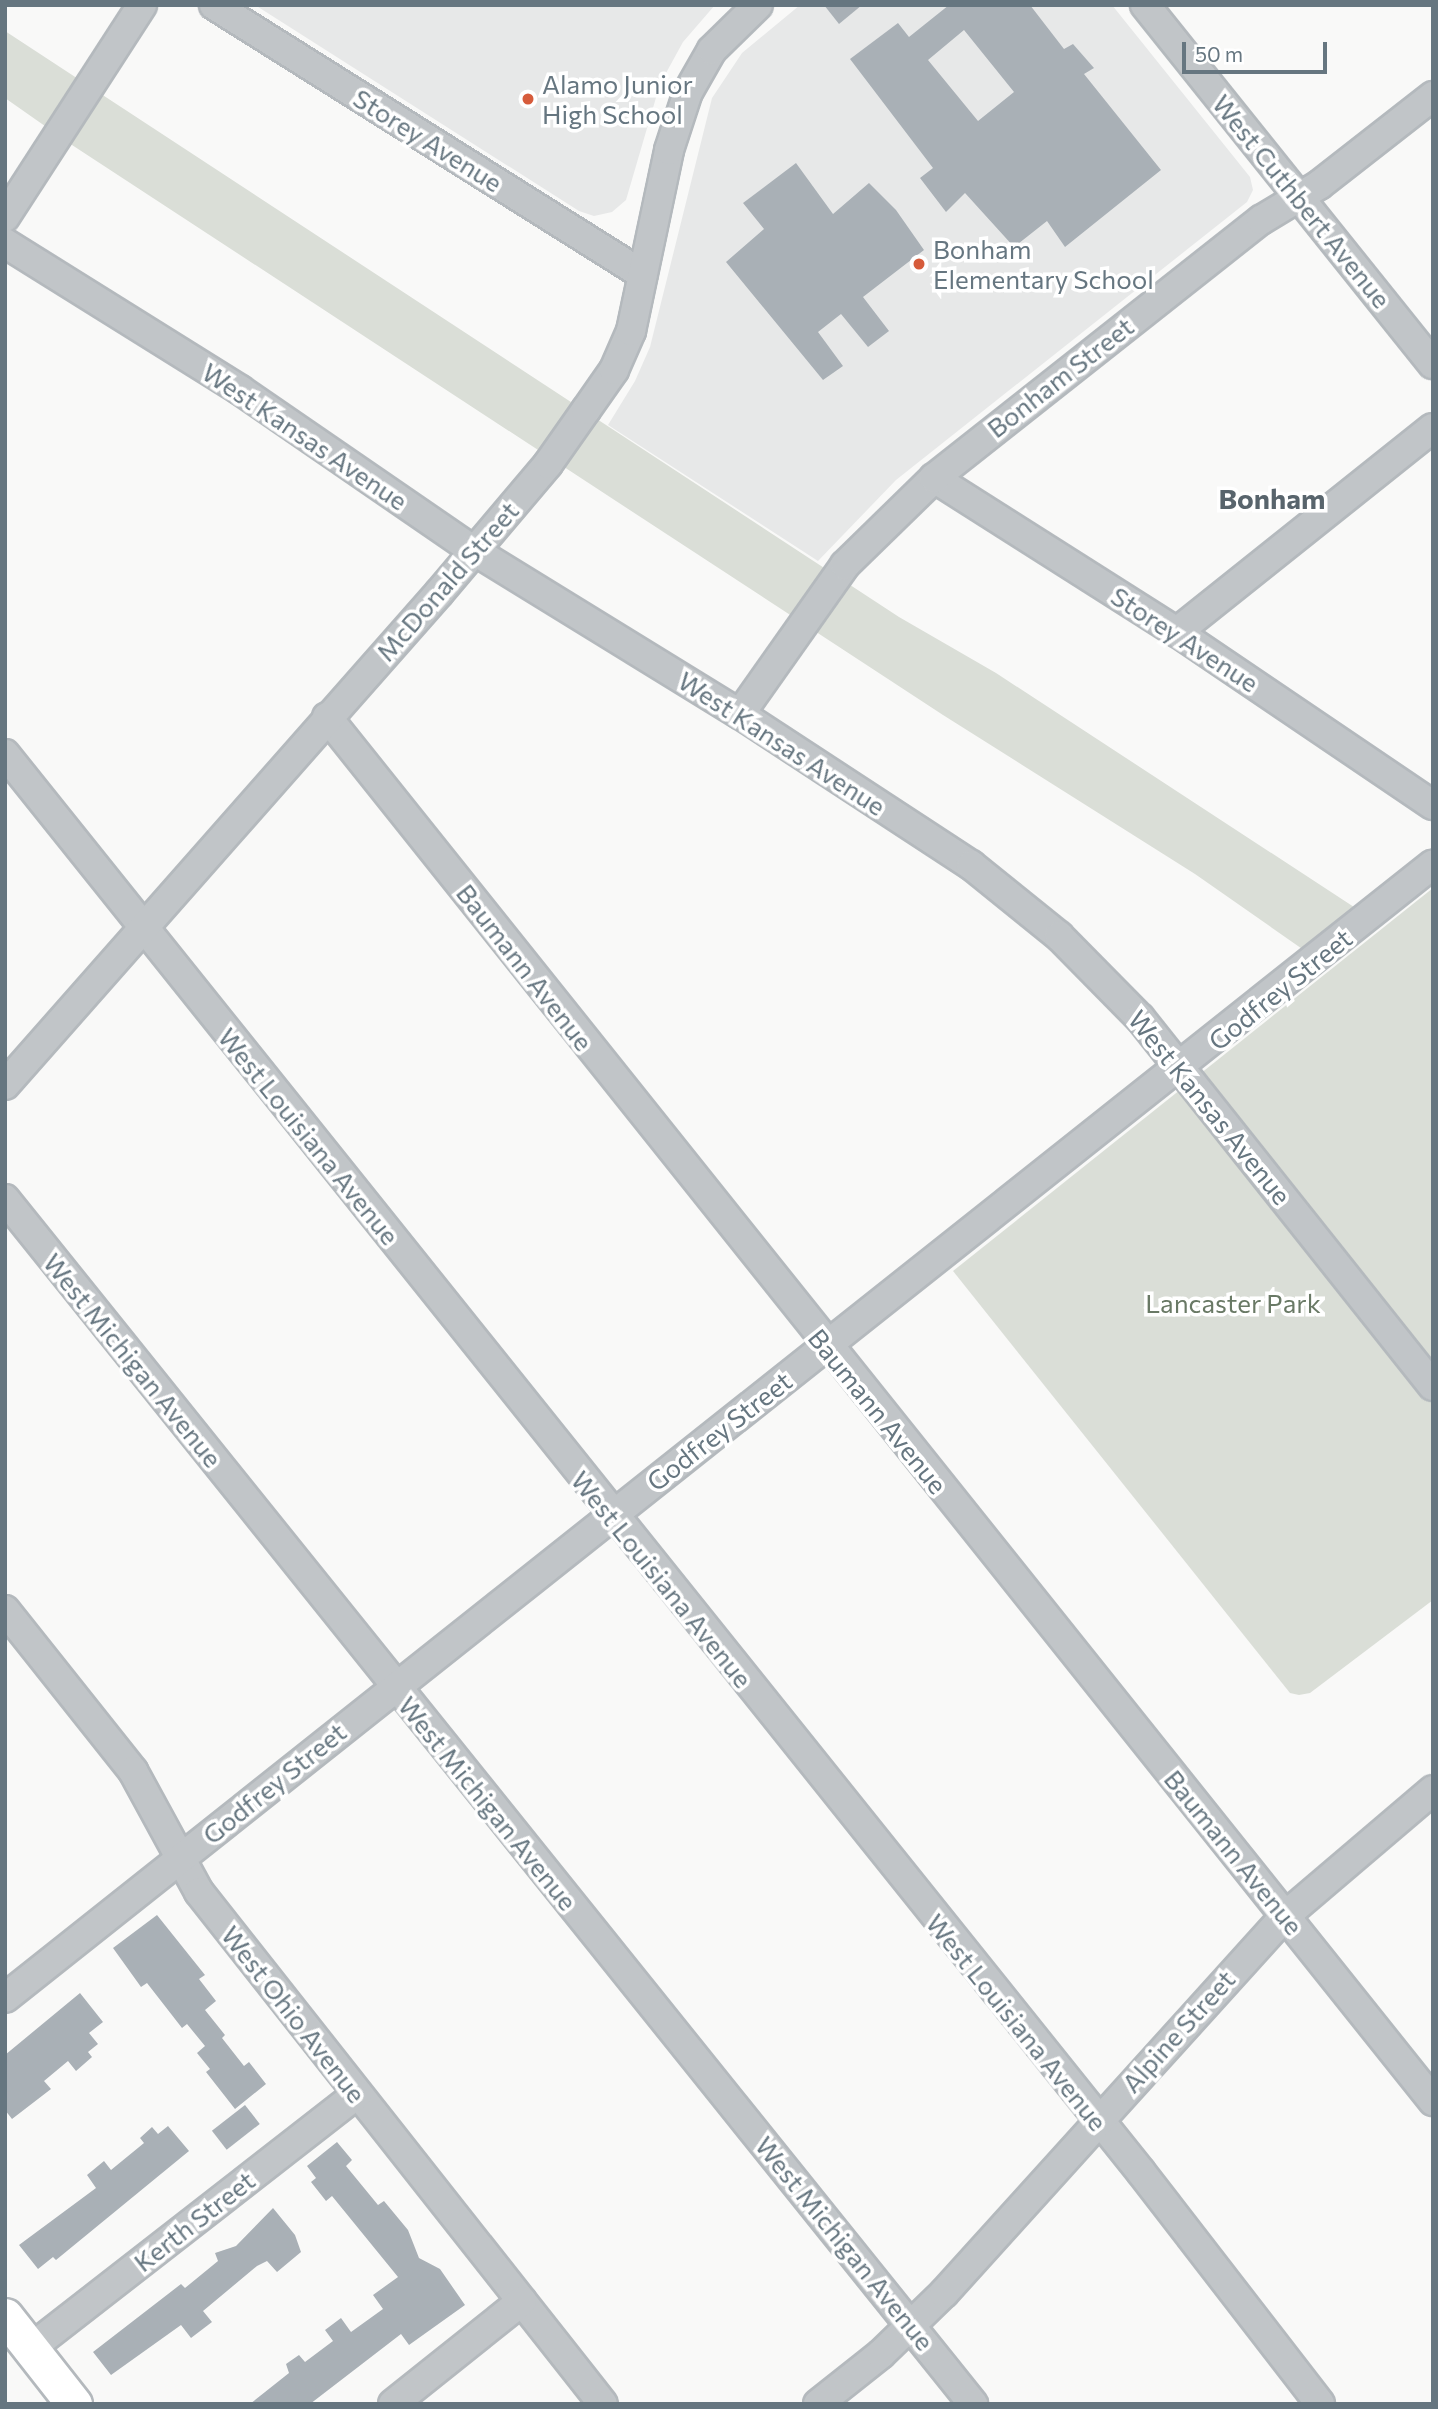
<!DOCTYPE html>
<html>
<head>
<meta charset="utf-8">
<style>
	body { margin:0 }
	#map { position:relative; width:1438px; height:2409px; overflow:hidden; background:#f9f9f8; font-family:Commissioner,sans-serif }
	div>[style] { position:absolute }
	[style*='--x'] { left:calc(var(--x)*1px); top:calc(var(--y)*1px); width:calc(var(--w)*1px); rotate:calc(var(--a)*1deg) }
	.built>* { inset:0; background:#e7e8e8 }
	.green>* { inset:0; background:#daded7 }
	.building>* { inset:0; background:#a9b0b6; transform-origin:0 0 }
	.roads { filter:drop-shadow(2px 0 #b4b9bd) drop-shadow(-2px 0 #b4b9bd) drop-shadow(0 2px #b4b9bd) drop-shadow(0 -2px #b4b9bd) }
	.minor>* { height:28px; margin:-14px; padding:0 14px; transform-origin:14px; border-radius:14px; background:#c1c5c8 }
	.major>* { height:35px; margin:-17.5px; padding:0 17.5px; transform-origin:17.5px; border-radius:17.5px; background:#fff }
	.dots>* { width:19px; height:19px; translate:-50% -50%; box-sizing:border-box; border:4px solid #fff; border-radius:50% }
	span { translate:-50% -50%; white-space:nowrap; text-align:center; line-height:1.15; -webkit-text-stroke:7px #fff; paint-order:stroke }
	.poi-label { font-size:26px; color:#667680 }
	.left { translate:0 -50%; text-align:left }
	.street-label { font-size:26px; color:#667680 }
	.park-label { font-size:26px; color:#697965 }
	.neighbourhood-label { font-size:28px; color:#58646c; font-weight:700 }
	.frame { position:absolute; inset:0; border:7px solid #667680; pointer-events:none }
	.scale { position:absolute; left:1182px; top:42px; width:145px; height:32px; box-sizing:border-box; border:4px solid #667680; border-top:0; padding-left:9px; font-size:21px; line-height:24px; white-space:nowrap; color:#667680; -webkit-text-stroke:5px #fff; paint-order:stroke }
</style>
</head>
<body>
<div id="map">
	<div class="built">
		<div style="clip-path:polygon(255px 5px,715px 5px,683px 42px,660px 84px,626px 200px,612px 212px,594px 216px,579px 211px)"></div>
		<div style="clip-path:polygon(800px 5px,1112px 5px,1250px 177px,1253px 190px,1247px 202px,896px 480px,818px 561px,608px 425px,635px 381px,650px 347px,712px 98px,742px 53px)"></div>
	</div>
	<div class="green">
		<div style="clip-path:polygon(5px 31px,899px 617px,996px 673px,1357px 909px,1308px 953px,1195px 874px,943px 715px,72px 145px,5px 98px)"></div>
		<div style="clip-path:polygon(1433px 888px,1433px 1600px,1310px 1693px,1299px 1695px,1290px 1693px,953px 1271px)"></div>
	</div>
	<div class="building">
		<div style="clip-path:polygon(824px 5px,862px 5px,839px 24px)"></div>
		<div style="clip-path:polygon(evenodd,949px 5px,1030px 5px,1064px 49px,1073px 44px,1094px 68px,1084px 74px,1161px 170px,1065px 247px,1047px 221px,1014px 247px,965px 193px,946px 212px,920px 178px,933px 168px,850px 59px,898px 23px,909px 37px,949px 5px,964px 30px,1014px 92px,978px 121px,928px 60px,964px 30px)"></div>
		<div style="clip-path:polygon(796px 163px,833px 214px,869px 183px,896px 210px,924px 250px,863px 297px,889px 331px,868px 347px,841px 314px,818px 332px,843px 366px,823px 380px,726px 262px,764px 229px,743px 203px)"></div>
		<div style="clip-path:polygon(157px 1915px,205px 1975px,199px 1979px,216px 2001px,205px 2010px,225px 2035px,222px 2038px,244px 2066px,249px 2062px,266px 2084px,235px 2109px,206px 2072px,210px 2069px,197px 2053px,205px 2046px,187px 2024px,182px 2028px,147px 1983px,141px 1987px,113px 1948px)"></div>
		<div style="clip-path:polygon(80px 1993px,103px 2022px,89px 2033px,98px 2044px,88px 2052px,92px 2057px,76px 2071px,68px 2061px,44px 2081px,51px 2089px,12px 2119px,5px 2110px,5px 2055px)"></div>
		<div style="left:245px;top:2105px;width:24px;height:42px;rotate:52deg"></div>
		<div style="clip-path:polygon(168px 2126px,189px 2151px,56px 2260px,53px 2257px,38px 2269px,19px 2245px,96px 2188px,87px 2175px,104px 2161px,111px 2170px,144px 2143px,140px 2138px,152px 2127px,158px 2134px)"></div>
		<div style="clip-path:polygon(337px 2142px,352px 2160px,346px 2166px,378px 2205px,384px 2201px,408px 2230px,419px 2258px,440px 2269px,465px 2305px,409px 2345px,401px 2334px,310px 2404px,250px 2404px,289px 2373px,286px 2364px,299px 2355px,305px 2362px,333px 2341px,325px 2330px,341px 2318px,351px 2332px,383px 2309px,373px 2295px,398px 2277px,332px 2196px,326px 2201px,311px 2182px,316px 2178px,307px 2166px)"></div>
		<div style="clip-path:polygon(273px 2208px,295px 2235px,301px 2252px,277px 2272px,267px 2261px,257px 2266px,203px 2311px,212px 2322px,191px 2338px,181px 2325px,111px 2375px,93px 2352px,181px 2284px,185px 2288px,218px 2261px,215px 2253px,236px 2246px)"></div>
	</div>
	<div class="roads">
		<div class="minor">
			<div style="--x:214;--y:5;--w:506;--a:32.15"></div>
			<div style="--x:1145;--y:5;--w:460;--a:51.3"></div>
			<div style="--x:5;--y:217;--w:252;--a:-57.1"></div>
			<div style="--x:5;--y:243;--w:277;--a:32"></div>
			<div style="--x:240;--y:390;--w:283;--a:34.5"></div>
			<div style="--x:473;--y:550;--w:313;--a:31.6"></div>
			<div style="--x:740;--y:714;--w:276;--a:33.2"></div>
			<div style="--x:971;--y:865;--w:113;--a:38.9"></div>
			<div style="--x:1059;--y:936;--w:115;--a:45.4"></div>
			<div style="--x:1140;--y:1018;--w:470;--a:51.5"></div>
			<div style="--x:934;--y:478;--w:288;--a:32.4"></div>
			<div style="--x:1177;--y:632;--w:309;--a:34.1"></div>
			<div style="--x:1177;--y:632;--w:327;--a:-38.6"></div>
			<div style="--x:740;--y:714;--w:182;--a:-54.8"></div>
			<div style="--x:845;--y:565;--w:124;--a:-44.3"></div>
			<div style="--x:934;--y:478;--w:417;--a:-38.3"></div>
			<div style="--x:1261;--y:220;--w:68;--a:-31.1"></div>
			<div style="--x:1319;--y:185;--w:145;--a:-38"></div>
			<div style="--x:327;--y:717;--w:1772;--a:51.37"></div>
			<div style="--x:5;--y:754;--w:1817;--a:51.3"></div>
			<div style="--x:1141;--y:2172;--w:293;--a:52.3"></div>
			<div style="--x:5;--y:1085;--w:656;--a:-48.58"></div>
			<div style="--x:439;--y:593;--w:169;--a:-49.8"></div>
			<div style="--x:548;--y:464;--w:66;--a:-54.9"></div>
			<div style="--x:586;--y:410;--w:49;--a:-55"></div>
			<div style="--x:614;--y:370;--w:43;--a:-66.4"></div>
			<div style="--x:631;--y:331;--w:185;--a:-78.1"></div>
			<div style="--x:669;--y:150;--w:61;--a:-71.9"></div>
			<div style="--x:688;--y:92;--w:48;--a:-60.3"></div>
			<div style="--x:712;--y:50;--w:64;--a:-44.4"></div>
			<div style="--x:5;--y:1199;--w:1546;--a:51.22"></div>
			<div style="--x:5;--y:1610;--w:206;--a:51.5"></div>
			<div style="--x:133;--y:1771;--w:138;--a:61.4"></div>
			<div style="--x:199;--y:1892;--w:652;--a:51.72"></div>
			<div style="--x:5;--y:1998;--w:1823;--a:-38.45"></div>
			<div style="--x:31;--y:2348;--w:413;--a:-37.9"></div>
			<div style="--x:393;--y:2404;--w:165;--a:-38.6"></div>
			<div style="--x:818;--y:2404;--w:80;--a:-38.4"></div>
			<div style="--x:881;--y:2354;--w:88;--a:-44.1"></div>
			<div style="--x:944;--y:2293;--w:508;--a:-47.87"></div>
			<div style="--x:1285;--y:1916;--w:194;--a:-40.4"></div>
		</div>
		<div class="major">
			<div style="--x:5;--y:2316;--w:112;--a:51.9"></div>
		</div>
	</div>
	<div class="dots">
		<div style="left:528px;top:99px;background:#d65b3b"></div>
		<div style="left:919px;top:264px;background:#d65b3b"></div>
	</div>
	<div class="poi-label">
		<span class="left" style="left:542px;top:99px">Alamo Junior<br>High School</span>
		<span class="left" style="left:933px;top:264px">Bonham<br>Elementary School</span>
	</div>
	<div class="street-label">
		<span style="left:428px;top:140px;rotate:32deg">Storey Avenue</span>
		<span style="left:1302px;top:201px;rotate:51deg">West Cuthbert Avenue</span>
		<span style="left:1060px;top:377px;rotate:-38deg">Bonham Street</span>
		<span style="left:305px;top:436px;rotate:34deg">West Kansas Avenue</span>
		<span style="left:447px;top:581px;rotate:-49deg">McDonald Street</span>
		<span style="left:1185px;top:639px;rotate:33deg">Storey Avenue</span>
		<span style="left:782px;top:743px;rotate:33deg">West Kansas Avenue</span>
		<span style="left:525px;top:967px;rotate:52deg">Baumann Avenue</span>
		<span style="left:1280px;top:989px;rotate:-39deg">Godfrey Street</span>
		<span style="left:1210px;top:1107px;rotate:51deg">West Kansas Avenue</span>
		<span style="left:309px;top:1136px;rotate:51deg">West Louisiana Avenue</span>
		<span style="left:133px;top:1360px;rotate:51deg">West Michigan Avenue</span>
		<span style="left:878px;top:1411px;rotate:51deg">Baumann Avenue</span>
		<span style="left:719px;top:1431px;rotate:-38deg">Godfrey Street</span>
		<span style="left:662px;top:1579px;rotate:51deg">West Louisiana Avenue</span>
		<span style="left:274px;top:1783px;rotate:-39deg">Godfrey Street</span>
		<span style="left:488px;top:1803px;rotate:51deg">West Michigan Avenue</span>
		<span style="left:1234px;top:1852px;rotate:51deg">Baumann Avenue</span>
		<span style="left:294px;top:2014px;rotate:52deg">West Ohio Avenue</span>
		<span style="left:1017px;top:2022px;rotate:51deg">West Louisiana Avenue</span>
		<span style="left:1178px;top:2031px;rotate:-48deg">Alpine Street</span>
		<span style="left:194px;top:2221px;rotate:-38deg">Kerth Street</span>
		<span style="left:845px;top:2243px;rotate:51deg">West Michigan Avenue</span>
	</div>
	<div class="park-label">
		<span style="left:1233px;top:1303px">Lancaster Park</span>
	</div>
	<div class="neighbourhood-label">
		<span style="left:1272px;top:498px">Bonham</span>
	</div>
	<div class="frame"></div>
	<div class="scale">50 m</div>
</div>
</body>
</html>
